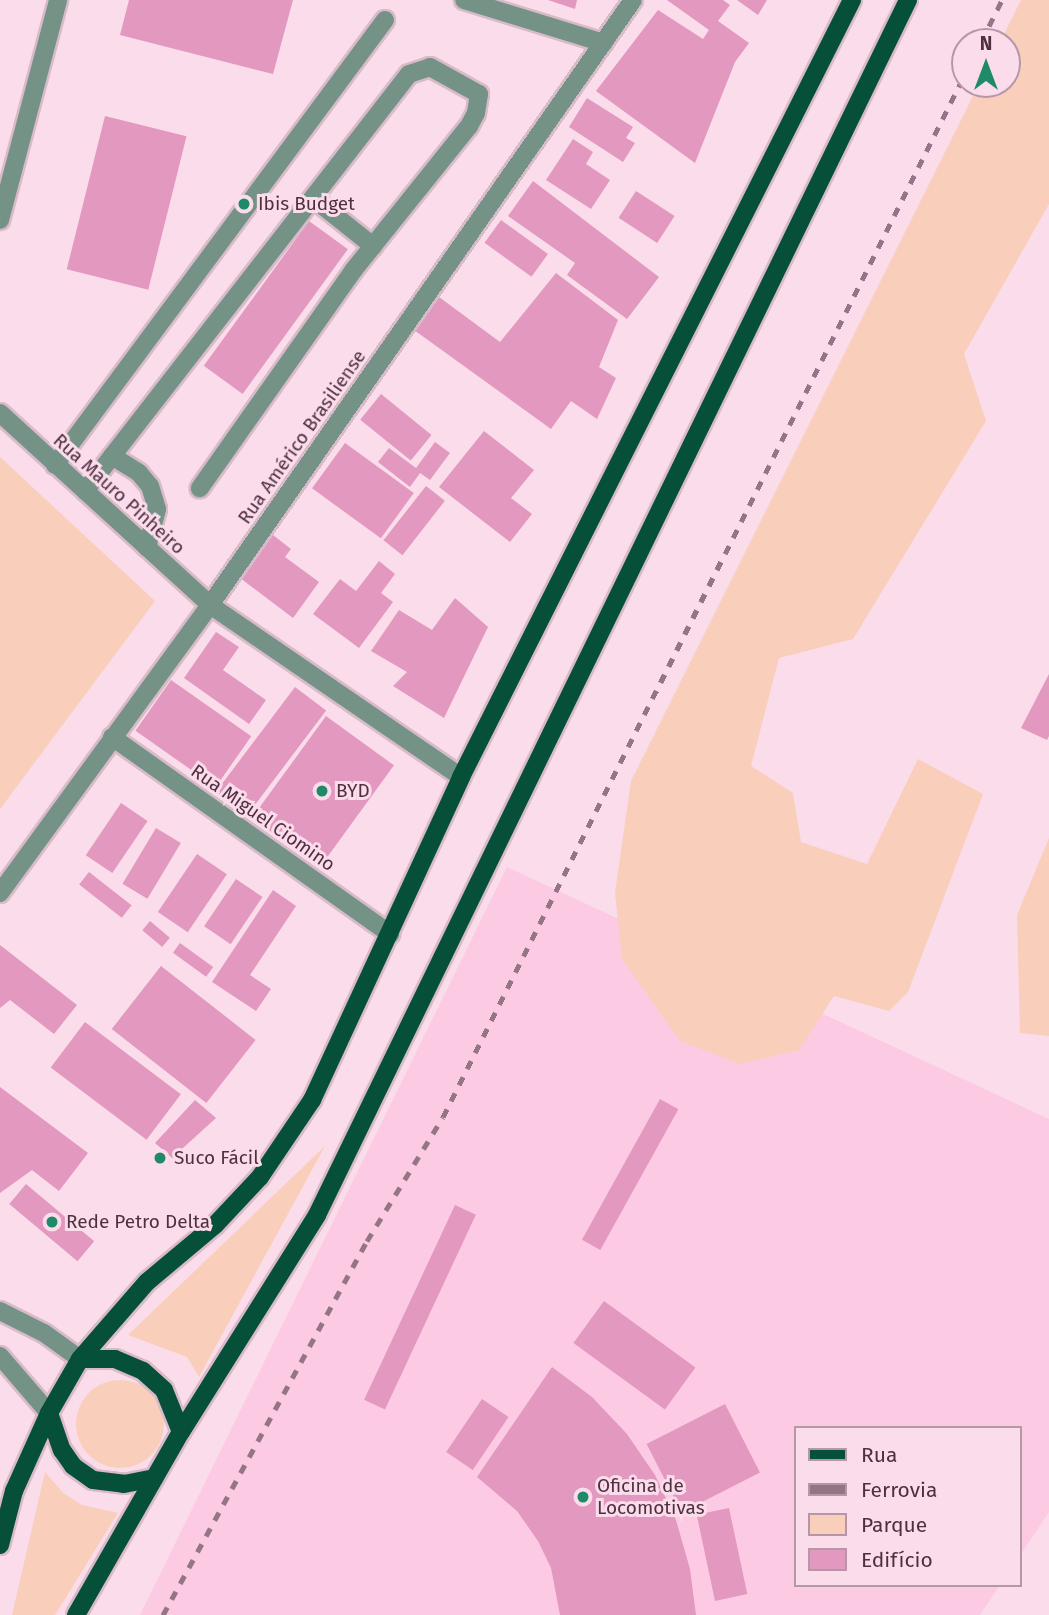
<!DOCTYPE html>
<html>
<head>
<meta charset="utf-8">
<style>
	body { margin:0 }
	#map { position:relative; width:1049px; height:1615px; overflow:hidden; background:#fbdceb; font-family:"Fira Sans",sans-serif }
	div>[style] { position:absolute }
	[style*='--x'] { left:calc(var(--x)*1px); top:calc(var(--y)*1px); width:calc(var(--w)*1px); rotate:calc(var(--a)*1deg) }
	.built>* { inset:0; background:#fdcae4 }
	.green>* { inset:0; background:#f9ceba }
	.round { border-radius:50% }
	.building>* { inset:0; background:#e298bf; transform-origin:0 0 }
	.roads { filter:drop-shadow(2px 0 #d8bac9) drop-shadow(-2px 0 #d8bac9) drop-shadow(0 2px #d8bac9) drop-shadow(0 -2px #d8bac9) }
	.minor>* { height:18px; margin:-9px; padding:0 9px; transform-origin:9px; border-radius:9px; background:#749386 }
	.major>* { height:18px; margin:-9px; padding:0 9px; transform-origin:9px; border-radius:9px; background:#064f39 }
	.rail>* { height:5px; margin-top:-2.5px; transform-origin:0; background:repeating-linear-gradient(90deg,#947585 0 9px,transparent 0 18px) }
	.dots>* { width:19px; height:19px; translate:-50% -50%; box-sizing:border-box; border:4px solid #fbdceb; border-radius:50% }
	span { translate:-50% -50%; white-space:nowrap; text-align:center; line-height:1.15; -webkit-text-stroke:6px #fbdceb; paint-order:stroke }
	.poi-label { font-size:19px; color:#4e3040 }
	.left { translate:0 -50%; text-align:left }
	.street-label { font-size:19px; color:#4e3040 }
	.legend { position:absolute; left:794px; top:1426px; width:228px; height:161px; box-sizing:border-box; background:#fbdceb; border:2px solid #b697a7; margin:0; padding:9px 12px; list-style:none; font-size:21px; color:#4e3040 }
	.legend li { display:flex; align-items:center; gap:14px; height:35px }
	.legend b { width:35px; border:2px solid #b697a7 }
	.north { position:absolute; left:951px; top:28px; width:70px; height:70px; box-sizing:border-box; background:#fbdceb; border:2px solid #b697a7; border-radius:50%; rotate:0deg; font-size:19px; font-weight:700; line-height:28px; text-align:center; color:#4e3040 }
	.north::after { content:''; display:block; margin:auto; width:24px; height:32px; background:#1e8a68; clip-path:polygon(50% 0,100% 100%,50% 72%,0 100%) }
</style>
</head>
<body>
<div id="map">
	<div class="built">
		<div style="clip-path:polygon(507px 867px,1049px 1119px,1049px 1512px,1019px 1557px,1019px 1428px,795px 1428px,795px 1585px,1000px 1585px,980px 1615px,140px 1615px)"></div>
	</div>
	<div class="green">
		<div style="clip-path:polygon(1021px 0,1049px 0,1049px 204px,964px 354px,986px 421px,853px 639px,779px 658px,751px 766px,793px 793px,801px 842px,867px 864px,918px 759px,983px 794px,908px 992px,889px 1011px,834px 996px,799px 1050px,740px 1064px,680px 1041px,622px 959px,615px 893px,631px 781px,979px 84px,1007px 84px,1007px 42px,1000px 42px)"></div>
		<div style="clip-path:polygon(0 457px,155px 601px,0 809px)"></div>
		<div style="clip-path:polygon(1049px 838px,1049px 1036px,1020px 1033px,1017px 915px)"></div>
		<div style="clip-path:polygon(325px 1146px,199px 1377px,187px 1357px,128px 1335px)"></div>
		<div class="round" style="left:76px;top:1380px;width:88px;height:88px"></div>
		<div style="clip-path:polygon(45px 1472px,63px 1493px,82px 1505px,118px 1513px,55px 1615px,12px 1615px)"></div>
	</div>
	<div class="building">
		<div style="clip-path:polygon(129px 0,293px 0,273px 74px,120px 35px)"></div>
		<div style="clip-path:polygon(548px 0,577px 0,575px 9px)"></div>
		<div style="clip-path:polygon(667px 0,723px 0,730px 5px,718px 21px,749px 43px,735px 62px,695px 163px,596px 91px,658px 10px,703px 39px,709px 30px)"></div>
		<div style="clip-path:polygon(737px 0,767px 0,758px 15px)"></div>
		<div style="clip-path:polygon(587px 98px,633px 127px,626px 138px,635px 143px,623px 162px,569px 127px)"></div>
		<div style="left:105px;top:116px;width:84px;height:158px;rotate:14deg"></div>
		<div style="clip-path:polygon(573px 139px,593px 152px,586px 164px,610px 180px,591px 209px,546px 180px)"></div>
		<div style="clip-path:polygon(533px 181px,659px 277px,627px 319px,567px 275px,575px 263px,508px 216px)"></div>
		<div style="left:636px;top:191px;width:46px;height:32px;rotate:33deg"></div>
		<div style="left:501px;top:220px;width:58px;height:28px;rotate:36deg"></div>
		<div style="left:309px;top:221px;width:48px;height:179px;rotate:36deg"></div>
		<div style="clip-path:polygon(556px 273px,618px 320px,599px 367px,616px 378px,597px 419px,571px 401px,551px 429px,414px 330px,439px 297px,500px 342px)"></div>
		<div style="left:381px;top:394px;width:65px;height:33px;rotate:39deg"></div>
		<div style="clip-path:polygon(484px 431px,534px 470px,511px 498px,532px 514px,510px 542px,439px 487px)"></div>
		<div style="clip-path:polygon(435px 442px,450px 453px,430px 480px,420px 473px,410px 487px,378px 462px,389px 448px,416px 468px)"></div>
		<div style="left:345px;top:443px;width:85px;height:56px;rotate:36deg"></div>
		<div style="left:426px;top:486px;width:24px;height:69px;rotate:38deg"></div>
		<div style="clip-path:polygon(273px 535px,291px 549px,285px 557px,319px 582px,293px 618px,240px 578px)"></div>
		<div style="clip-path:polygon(379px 561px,395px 574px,381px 593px,393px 602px,359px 648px,313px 614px,340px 579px,356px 591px)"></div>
		<div style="clip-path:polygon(455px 598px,488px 627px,444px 718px,393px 686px,407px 672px,371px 651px,399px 610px,432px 630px)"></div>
		<div style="clip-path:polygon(216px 632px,239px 647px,223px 670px,266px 700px,249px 724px,184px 678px)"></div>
		<div style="clip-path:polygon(1049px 674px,1049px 736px,1047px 740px,1021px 728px)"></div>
		<div style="left:171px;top:680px;width:98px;height:62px;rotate:35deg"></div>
		<div style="left:295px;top:687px;width:39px;height:131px;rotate:37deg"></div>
		<div style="left:326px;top:716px;width:84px;height:126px;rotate:36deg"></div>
		<div style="left:121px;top:803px;width:32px;height:63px;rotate:34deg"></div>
		<div style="left:156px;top:828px;width:29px;height:65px;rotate:31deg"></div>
		<div style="left:197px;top:854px;width:36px;height:70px;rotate:34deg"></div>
		<div style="left:89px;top:872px;width:54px;height:16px;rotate:38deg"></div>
		<div style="left:236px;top:879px;width:32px;height:57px;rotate:34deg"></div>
		<div style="clip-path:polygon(273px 890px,296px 906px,250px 975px,271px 989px,256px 1011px,212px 982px)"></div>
		<div style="left:150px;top:921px;width:26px;height:12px;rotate:40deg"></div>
		<div style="left:180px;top:943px;width:41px;height:12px;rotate:36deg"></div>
		<div style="clip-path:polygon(0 945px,77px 1005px,54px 1034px,10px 1000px,0 1008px)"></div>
		<div style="left:161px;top:966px;width:120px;height:80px;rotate:38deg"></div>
		<div style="left:85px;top:1022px;width:120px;height:57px;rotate:37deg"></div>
		<div style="clip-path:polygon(0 1087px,88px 1153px,59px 1191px,32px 1170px,0 1193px)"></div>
		<div style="left:660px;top:1099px;width:21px;height:161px;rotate:29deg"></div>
		<div style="clip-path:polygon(195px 1100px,216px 1118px,172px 1158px,155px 1143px)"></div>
		<div style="left:26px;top:1184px;width:89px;height:26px;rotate:40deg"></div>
		<div style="left:455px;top:1205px;width:23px;height:215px;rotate:25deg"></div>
		<div style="left:604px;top:1301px;width:113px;height:52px;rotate:36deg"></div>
		<div style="clip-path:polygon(552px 1367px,592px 1397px,627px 1434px,655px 1475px,676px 1520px,690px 1569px,696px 1615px,560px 1615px,551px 1568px,538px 1541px,517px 1511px,477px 1477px)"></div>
		<div style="left:482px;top:1399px;width:32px;height:64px;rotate:34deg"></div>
		<div style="left:725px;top:1404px;width:77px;height:88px;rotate:63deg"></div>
		<div style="left:729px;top:1508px;width:88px;height:33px;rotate:78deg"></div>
	</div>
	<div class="roads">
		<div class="minor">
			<div style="--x:464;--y:0;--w:146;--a:17.1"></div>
			<div style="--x:313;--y:198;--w:77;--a:38.7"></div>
			<div style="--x:0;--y:220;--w:228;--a:-75.2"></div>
			<div style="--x:0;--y:413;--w:285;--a:42.4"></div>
			<div style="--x:210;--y:605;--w:304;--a:34.4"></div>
			<div style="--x:112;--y:456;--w:32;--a:32"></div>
			<div style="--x:139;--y:473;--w:17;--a:50"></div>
			<div style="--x:150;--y:486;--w:24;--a:73"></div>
			<div style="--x:157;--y:509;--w:40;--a:104.4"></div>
			<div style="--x:55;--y:465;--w:554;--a:-53.44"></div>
			<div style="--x:85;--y:491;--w:528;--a:-52.15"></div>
			<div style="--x:409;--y:74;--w:22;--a:-18"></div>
			<div style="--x:430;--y:67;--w:56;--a:28.9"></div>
			<div style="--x:479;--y:94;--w:19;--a:99"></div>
			<div style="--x:476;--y:113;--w:15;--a:118"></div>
			<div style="--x:469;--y:126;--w:186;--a:128.7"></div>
			<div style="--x:353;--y:271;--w:266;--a:125.2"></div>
			<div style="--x:112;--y:737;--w:341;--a:35.3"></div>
			<div style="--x:0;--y:893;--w:356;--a:-53.9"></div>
			<div style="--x:210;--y:605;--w:738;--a:-55.04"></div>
			<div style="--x:0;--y:1311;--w:49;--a:26.6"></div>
			<div style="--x:44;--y:1333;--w:44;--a:35.8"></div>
			<div style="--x:0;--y:1356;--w:75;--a:49.3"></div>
		</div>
		<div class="major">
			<div style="--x:80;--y:1359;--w:35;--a:0"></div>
			<div style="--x:115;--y:1359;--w:30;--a:23"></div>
			<div style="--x:143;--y:1371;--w:28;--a:42"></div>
			<div style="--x:164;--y:1390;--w:45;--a:68"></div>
			<div style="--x:49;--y:1413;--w:39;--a:71"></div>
			<div style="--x:62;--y:1450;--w:19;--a:55"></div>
			<div style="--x:73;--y:1466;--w:24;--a:35"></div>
			<div style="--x:93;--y:1480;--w:31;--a:7"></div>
			<div style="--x:124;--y:1484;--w:31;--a:-11"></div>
			<div style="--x:0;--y:1545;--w:56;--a:-75.5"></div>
			<div style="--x:14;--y:1491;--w:85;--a:-65.8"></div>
			<div style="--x:49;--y:1413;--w:62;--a:-60.1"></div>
			<div style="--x:80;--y:1359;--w:102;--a:-49"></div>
			<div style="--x:147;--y:1282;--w:89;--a:-40"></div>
			<div style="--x:215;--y:1225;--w:66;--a:-46.8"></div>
			<div style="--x:260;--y:1177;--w:93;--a:-56"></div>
			<div style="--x:312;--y:1100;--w:356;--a:-65.2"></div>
			<div style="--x:461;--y:777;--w:870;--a:-63.29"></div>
			<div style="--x:76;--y:1615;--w:211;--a:-60.2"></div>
			<div style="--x:181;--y:1432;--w:256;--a:-57.9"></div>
			<div style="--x:317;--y:1215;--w:1351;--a:-64.06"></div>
		</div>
	</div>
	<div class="rail">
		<div style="--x:981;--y:42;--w:47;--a:-63.4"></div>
		<div style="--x:163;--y:1615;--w:426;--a:-61.4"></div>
		<div style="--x:367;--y:1241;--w:145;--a:-58.5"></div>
		<div style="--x:443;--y:1117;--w:1166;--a:-63.41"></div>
	</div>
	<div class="dots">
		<div style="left:244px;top:204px;background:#1e8a68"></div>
		<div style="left:322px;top:791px;background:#1e8a68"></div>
		<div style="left:160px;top:1158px;background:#1e8a68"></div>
		<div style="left:52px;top:1222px;background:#1e8a68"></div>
		<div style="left:583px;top:1497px;background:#1e8a68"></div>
	</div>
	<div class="poi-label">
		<span class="left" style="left:258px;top:204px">Ibis Budget</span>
		<span class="left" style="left:336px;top:791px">BYD</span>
		<span class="left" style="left:174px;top:1158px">Suco Fácil</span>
		<span class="left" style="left:66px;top:1222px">Rede Petro Delta</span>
		<span class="left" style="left:597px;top:1497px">Oficina de<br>Locomotivas</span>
	</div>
	<div class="street-label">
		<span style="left:302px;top:437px;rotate:-55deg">Rua Américo Brasiliense</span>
		<span style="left:119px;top:494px;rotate:42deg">Rua Mauro Pinheiro</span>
		<span style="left:263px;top:818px;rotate:35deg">Rua Miguel Ciomino</span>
	</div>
	<ul class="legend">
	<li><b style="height:9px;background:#064f39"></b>Rua</li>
	<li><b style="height:9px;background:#947585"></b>Ferrovia</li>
	<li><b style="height:19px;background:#f9ceba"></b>Parque</li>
	<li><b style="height:19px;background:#e298bf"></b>Edifício</li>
	</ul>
	<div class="north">N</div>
</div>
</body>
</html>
